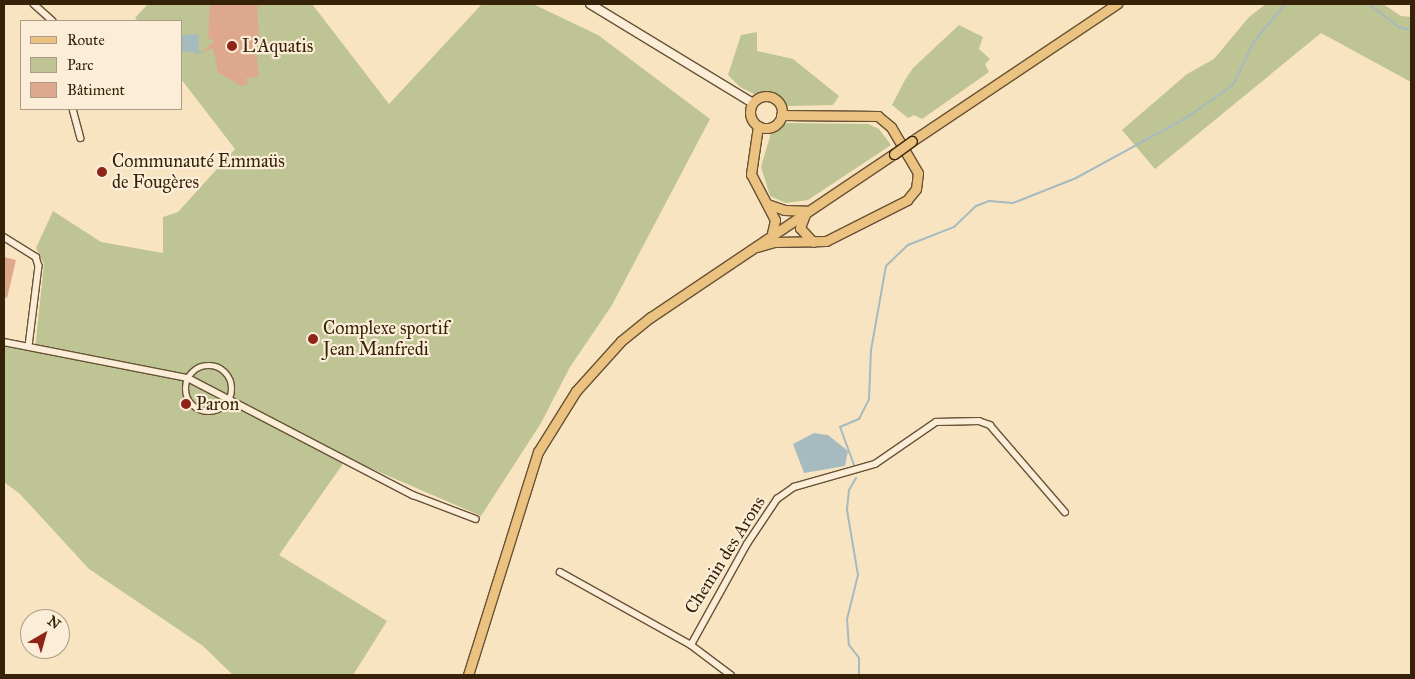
<!DOCTYPE html>
<html>
<head>
<meta charset="utf-8">
<style>
	body { margin:0 }
	#map { position:relative; width:1415px; height:679px; overflow:hidden; background:#f9e4c1; font-family:"IM FELL Great Primer",serif }
	div>[style] { position:absolute }
	[style*='--x'] { left:calc(var(--x)*1px); top:calc(var(--y)*1px); width:calc(var(--w)*1px); rotate:calc(var(--a)*1deg) }
	.green>* { inset:0; background:#bec493 }
	.water>* { inset:0; background:#a5bbbf }
	.stream>* { height:2px; margin:-1px; padding:0 1px; transform-origin:1px; border-radius:1px; background:#a5bbbf }
	.building>* { inset:0; background:#dda88d }
	.roads { filter:drop-shadow(1px 0 #675236) drop-shadow(-1px 0 #675236) drop-shadow(0 1px #675236) drop-shadow(0 -1px #675236) }
	.minor>* { height:5.5px; margin:-2.75px; padding:0 2.75px; transform-origin:2.75px; border-radius:2.75px; background:#fbedd7 }
	.minor>.ring { margin:-2.75px; padding:0; box-sizing:content-box; background:none; border:5.5px solid #fbedd7; border-radius:50% }
	.tertiary>* { height:8px; margin:-4px; padding:0 4px; transform-origin:4px; border-radius:4px; background:#fbedd7 }
	.primary>* { height:9px; margin:-4.5px; padding:0 4.5px; transform-origin:4.5px; border-radius:4.5px; background:#ecc280 }
	.primary>.ring { margin:-4.5px; padding:0; box-sizing:content-box; background:none; border:9px solid #ecc280; border-radius:50% }
	.bridges { filter:drop-shadow(1px 0 #362208) drop-shadow(-1px 0 #362208) drop-shadow(0 1px #362208) drop-shadow(0 -1px #362208) }
	.primary-bridge>* { height:9px; margin:-4.5px; padding:0 4.5px; transform-origin:4.5px; border-radius:4.5px; background:#ecc280 }
	.dots>* { width:14px; height:14px; translate:-50% -50%; box-sizing:border-box; border:2px solid #fbedd7; border-radius:50% }
	span { translate:-50% -50%; white-space:nowrap; text-align:center; line-height:1.15; -webkit-text-stroke:4.5px #fbedd7; paint-order:stroke }
	.poi-label { font-size:18px; color:#362208 }
	.left { translate:0 -50%; text-align:left }
	.street-label { font-size:18px; color:#362208 }
	.frame { position:absolute; inset:0; border:5px solid #362208; pointer-events:none }
	.legend { position:absolute; left:20px; top:20px; width:162px; height:90px; box-sizing:border-box; background:#fbedd7; border:1px solid #ac9c84; margin:0; padding:6px 9px; list-style:none; font-size:15px; color:#362208 }
	.legend li { display:flex; align-items:center; gap:10px; height:25px }
	.legend b { width:25px; border:1px solid #ac9c84 }
	.north { position:absolute; left:20px; top:609px; width:50px; height:50px; box-sizing:border-box; background:#fbedd7; border:1px solid #ac9c84; border-radius:50%; rotate:38deg; font-size:14px; font-weight:700; line-height:20px; text-align:center; color:#362208 }
	.north::after { content:''; display:block; margin:auto; width:18px; height:22px; background:#8f2418; clip-path:polygon(50% 0,100% 100%,50% 72%,0 100%) }
</style>
</head>
<body>
<div id="map">
	<div class="green">
		<div style="clip-path:polygon(148px 4px,312px 4px,389px 104px,482px 4px,533px 4px,598px 35px,710px 119px,612px 305px,570px 367px,541px 423px,481px 516px,347px 458px,279px 555px,387px 621px,353px 675px,233px 675px,203px 646px,89px 569px,20px 494px,4px 482px,4px 344px,35px 349px,44px 264px,36px 248px,53px 211px,101px 242px,163px 253px,163px 217px,178px 212px,235px 149px,181px 79px,181px 21px,138px 21px,135px 18px)"></div>
		<div style="clip-path:polygon(1266px 4px,1383px 4px,1401px 16px,1411px 17px,1411px 82px,1321px 33px,1155px 169px,1122px 130px,1187px 74px,1214px 59px,1249px 17px)"></div>
		<div style="clip-path:polygon(959px 25px,983px 37px,979px 49px,990px 59px,985px 64px,989px 72px,922px 119px,914px 115px,908px 118px,892px 105px,905px 80px,913px 68px)"></div>
		<div style="clip-path:polygon(757px 32px,757px 51px,793px 59px,839px 96px,833px 105px,785px 106px,771px 93px,754px 94px,740px 87px,728px 75px,741px 35px)"></div>
		<div style="clip-path:polygon(787px 123px,868px 124px,879px 129px,891px 145px,808px 200px,786px 203px,770px 196px,761px 167px,771px 133px)"></div>
	</div>
	<div class="water">
		<div style="clip-path:polygon(199px 34px,198px 50px,205px 54px,181px 51px,181px 35px)"></div>
		<div style="clip-path:polygon(814px 433px,828px 435px,848px 451px,845px 466px,804px 473px,793px 444px)"></div>
	</div>
	<div class="stream">
		<div style="--x:1369;--y:4;--w:37;--a:38"></div>
		<div style="--x:1398;--y:27;--w:13;--a:13"></div>
		<div style="--x:854;--y:465;--w:40;--a:-110.2"></div>
		<div style="--x:840;--y:427;--w:21;--a:-23"></div>
		<div style="--x:859;--y:419;--w:22;--a:-63"></div>
		<div style="--x:869;--y:399;--w:49;--a:-87.7"></div>
		<div style="--x:871;--y:350;--w:85;--a:-79.9"></div>
		<div style="--x:886;--y:266;--w:30;--a:-44"></div>
		<div style="--x:908;--y:245;--w:49;--a:-21.4"></div>
		<div style="--x:954;--y:227;--w:30;--a:-44"></div>
		<div style="--x:976;--y:206;--w:14;--a:-21"></div>
		<div style="--x:989;--y:201;--w:24;--a:5"></div>
		<div style="--x:1013;--y:203;--w:68;--a:-21.6"></div>
		<div style="--x:1076;--y:178;--w:125;--a:-28.6"></div>
		<div style="--x:1186;--y:118;--w:57;--a:-35.1"></div>
		<div style="--x:1233;--y:85;--w:47;--a:-64.5"></div>
		<div style="--x:1253;--y:43;--w:50;--a:-50.6"></div>
		<div style="--x:856;--y:478;--w:14;--a:120"></div>
		<div style="--x:849;--y:490;--w:20;--a:96"></div>
		<div style="--x:847;--y:510;--w:66;--a:80.4"></div>
		<div style="--x:858;--y:575;--w:45;--a:104"></div>
		<div style="--x:847;--y:619;--w:26;--a:86"></div>
		<div style="--x:849;--y:645;--w:16;--a:52"></div>
		<div style="--x:859;--y:658;--w:17;--a:90"></div>
	</div>
	<div class="building">
		<div style="clip-path:polygon(210px 4px,257px 4px,259px 39px,255px 39px,259px 77px,246px 78px,248px 84px,241px 86px,218px 72px,213px 48px,202px 53px,214px 41px,208px 38px)"></div>
		<div style="clip-path:polygon(4px 257px,16px 260px,7px 298px,4px 297px)"></div>
	</div>
	<div class="roads">
		<div class="minor">
			<div style="--x:34;--y:4;--w:25;--a:42"></div>
			<div style="--x:73;--y:109;--w:30;--a:75"></div>
			<div style="--x:4;--y:237;--w:38;--a:32"></div>
			<div style="--x:36;--y:257;--w:9;--a:72"></div>
			<div style="--x:39;--y:266;--w:81;--a:97.1"></div>
			<div style="--x:4;--y:342;--w:187;--a:11.1"></div>
			<div style="--x:188;--y:378;--w:254;--a:27.5"></div>
			<div style="--x:413;--y:495;--w:67;--a:20.9"></div>
			<div class="ring" style="left:186px;top:366px;width:40.5px;height:40.5px"></div>
			<div style="--x:560;--y:572;--w:150;--a:29.1"></div>
			<div style="--x:691;--y:645;--w:50;--a:36.9"></div>
			<div style="--x:691;--y:645;--w:115;--a:-61"></div>
			<div style="--x:747;--y:544;--w:54;--a:-56.3"></div>
			<div style="--x:777;--y:499;--w:21;--a:-35"></div>
			<div style="--x:794;--y:487;--w:84;--a:-15.9"></div>
			<div style="--x:875;--y:464;--w:74;--a:-34.5"></div>
			<div style="--x:936;--y:422;--w:43;--a:-1.3"></div>
			<div style="--x:979;--y:421;--w:12;--a:20"></div>
			<div style="--x:990;--y:425;--w:115;--a:49.2"></div>
		</div>
		<div class="tertiary">
			<div style="--x:590;--y:4;--w:191;--a:31.3"></div>
		</div>
		<div class="primary">
			<div class="ring" style="left:750px;top:96px;width:23px;height:23px"></div>
			<div style="--x:758;--y:126;--w:49;--a:98.3"></div>
			<div style="--x:751;--y:174;--w:52;--a:62.4"></div>
			<div style="--x:775;--y:220;--w:13;--a:103"></div>
			<div style="--x:912;--y:141;--w:247;--a:-33.8"></div>
			<div style="--x:767;--y:204;--w:18;--a:19"></div>
			<div style="--x:784;--y:210;--w:23;--a:2"></div>
			<div style="--x:806;--y:212;--w:17;--a:111"></div>
			<div style="--x:800;--y:228;--w:19;--a:47"></div>
			<div style="--x:757;--y:247;--w:19;--a:-16"></div>
			<div style="--x:775;--y:242;--w:51;--a:-1.1"></div>
			<div style="--x:826;--y:241;--w:91;--a:-26.8"></div>
			<div style="--x:907;--y:200;--w:14;--a:-51"></div>
			<div style="--x:916;--y:189;--w:16;--a:-83"></div>
			<div style="--x:918;--y:173;--w:53;--a:-120.4"></div>
			<div style="--x:891;--y:127;--w:17;--a:-140"></div>
			<div style="--x:878;--y:116;--w:97;--a:-179.4"></div>
			<div style="--x:468;--y:675;--w:234;--a:-72.6"></div>
			<div style="--x:538;--y:452;--w:72;--a:-58.1"></div>
			<div style="--x:576;--y:391;--w:67;--a:-48"></div>
			<div style="--x:621;--y:341;--w:38;--a:-39"></div>
			<div style="--x:651;--y:317;--w:293;--a:-33.9"></div>
		</div>
	</div>
	<div class="bridges">
		<div class="primary-bridge">
			<div style="--x:894;--y:154;--w:22;--a:-36"></div>
		</div>
	</div>
	<div class="dots">
		<div style="left:232px;top:46px;background:#8f2418"></div>
		<div style="left:102px;top:172px;background:#8f2418"></div>
		<div style="left:313px;top:339px;background:#8f2418"></div>
		<div style="left:186px;top:404px;background:#8f2418"></div>
	</div>
	<div class="poi-label">
		<span class="left" style="left:242px;top:46px">L'Aquatis</span>
		<span class="left" style="left:112px;top:172px">Communauté Emmaüs<br>de Fougères</span>
		<span class="left" style="left:323px;top:339px">Complexe sportif<br>Jean Manfredi</span>
		<span class="left" style="left:196px;top:404px">Paron</span>
	</div>
	<div class="street-label">
		<span style="left:725px;top:555px;rotate:-58deg">Chemin des Arons</span>
	</div>
	<div class="frame"></div>
	<ul class="legend">
	<li><b style="height:6px;background:#ecc280"></b>Route</li>
	<li><b style="height:14px;background:#bec493"></b>Parc</li>
	<li><b style="height:14px;background:#dda88d"></b>Bâtiment</li>
	</ul>
	<div class="north">N</div>
</div>
</body>
</html>
